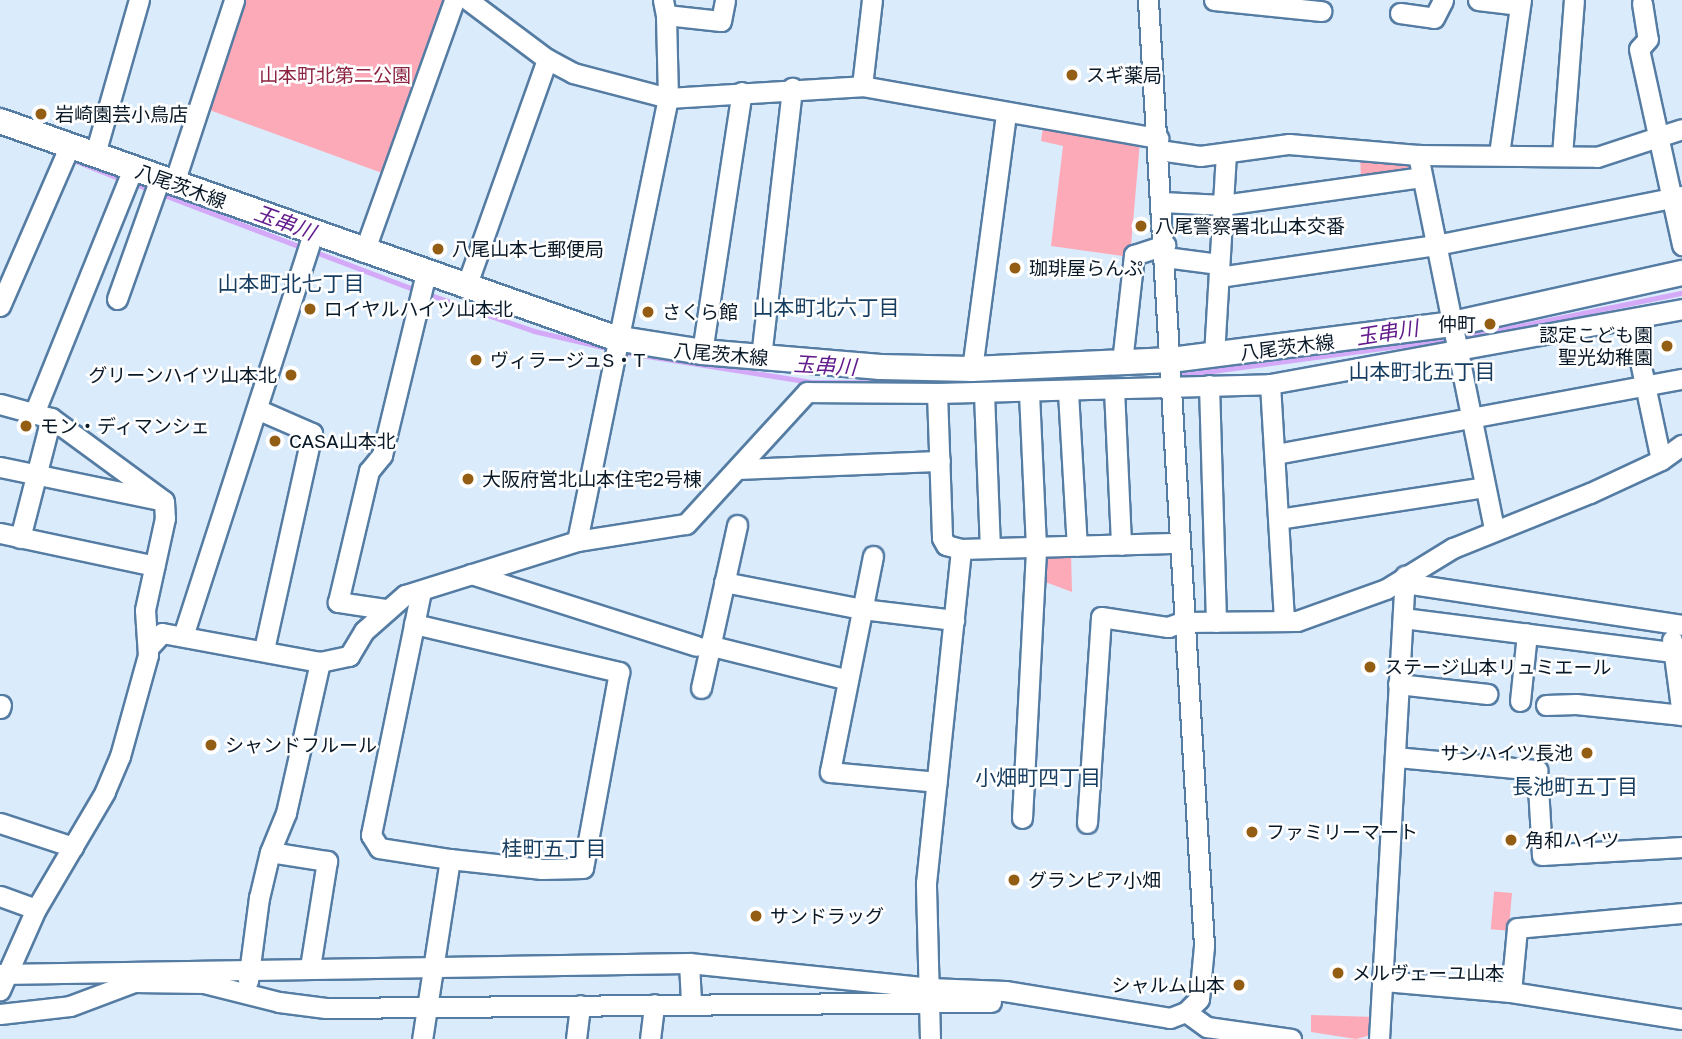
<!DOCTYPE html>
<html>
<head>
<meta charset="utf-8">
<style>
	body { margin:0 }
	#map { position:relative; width:1682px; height:1039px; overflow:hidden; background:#daebfc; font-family:"Golos Text","Noto Sans JP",sans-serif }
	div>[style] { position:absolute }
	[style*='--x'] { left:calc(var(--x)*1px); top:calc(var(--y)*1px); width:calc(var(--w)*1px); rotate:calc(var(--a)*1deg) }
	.green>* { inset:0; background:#fdaab8; transform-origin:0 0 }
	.stream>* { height:4.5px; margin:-2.25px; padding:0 2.25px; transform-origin:2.25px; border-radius:2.25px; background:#d4aaf8 }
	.roads { filter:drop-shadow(2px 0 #557ca3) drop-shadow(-2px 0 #557ca3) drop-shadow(0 2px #557ca3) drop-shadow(0 -2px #557ca3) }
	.minor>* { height:19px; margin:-9.5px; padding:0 9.5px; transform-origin:9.5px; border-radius:9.5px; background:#fff }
	.major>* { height:24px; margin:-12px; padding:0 12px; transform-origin:12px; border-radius:12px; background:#fff }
	.dots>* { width:19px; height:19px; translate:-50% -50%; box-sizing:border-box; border:4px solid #fff; border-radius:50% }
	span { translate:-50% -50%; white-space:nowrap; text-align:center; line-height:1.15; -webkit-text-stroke:5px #fff; paint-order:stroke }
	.park-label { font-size:19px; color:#8a2240 }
	.poi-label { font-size:19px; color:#081827 }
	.left { translate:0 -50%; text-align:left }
	.right { translate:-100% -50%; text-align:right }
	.street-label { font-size:19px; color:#081827 }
	.water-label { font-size:21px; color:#621c8d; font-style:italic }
	.neighbourhood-label { font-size:21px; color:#173e61 }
</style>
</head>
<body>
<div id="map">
	<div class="green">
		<div style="clip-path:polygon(241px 0,444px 0,382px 173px,204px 108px)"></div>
		<div style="clip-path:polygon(1043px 127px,1140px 142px,1130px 257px,1051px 246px,1063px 146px,1041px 141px)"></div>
		<div style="clip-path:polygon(1360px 153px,1406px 159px,1412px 167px,1410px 172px,1361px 180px)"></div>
		<div style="clip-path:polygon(1071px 552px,1072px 592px,1040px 580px,1041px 553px)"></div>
		<div style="left:1512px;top:893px;width:38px;height:18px;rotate:95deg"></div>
		<div style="clip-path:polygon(1311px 1015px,1376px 1017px,1375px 1034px,1356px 1039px,1311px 1032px)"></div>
	</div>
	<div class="stream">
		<div style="--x:71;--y:159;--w:54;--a:21.8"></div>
		<div style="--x:133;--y:183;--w:19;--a:21"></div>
		<div style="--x:159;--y:193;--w:152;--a:20.8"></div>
		<div style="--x:313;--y:251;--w:110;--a:20.7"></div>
		<div style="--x:428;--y:294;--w:112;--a:19.2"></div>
		<div style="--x:534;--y:331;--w:75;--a:13.1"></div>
		<div style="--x:1460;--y:338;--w:227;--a:-11.5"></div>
		<div style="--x:622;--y:352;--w:191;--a:9"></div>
		<div style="--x:811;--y:382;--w:164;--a:0.3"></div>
		<div style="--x:1176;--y:376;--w:277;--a:-7.7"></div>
	</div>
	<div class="roads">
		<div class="minor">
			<div style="--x:468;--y:0;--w:99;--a:36.8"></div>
			<div style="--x:547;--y:59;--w:30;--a:28"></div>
			<div style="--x:573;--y:73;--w:98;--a:14.7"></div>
			<div style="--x:668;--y:98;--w:194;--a:-3.5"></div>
			<div style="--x:862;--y:86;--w:301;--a:10"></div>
			<div style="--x:663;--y:0;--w:15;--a:79"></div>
			<div style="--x:666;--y:15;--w:55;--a:6.2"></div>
			<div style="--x:721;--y:21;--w:21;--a:-79"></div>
			<div style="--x:1214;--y:0;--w:108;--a:5.9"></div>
			<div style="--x:1478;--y:0;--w:42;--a:6.8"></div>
			<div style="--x:1642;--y:3;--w:36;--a:81"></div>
			<div style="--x:1648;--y:39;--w:13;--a:132"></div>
			<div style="--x:1639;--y:49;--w:201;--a:77.6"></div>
			<div style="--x:1400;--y:13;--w:34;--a:8"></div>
			<div style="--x:1434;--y:18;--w:20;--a:-63"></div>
			<div style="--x:862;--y:86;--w:87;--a:-83.4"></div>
			<div style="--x:1159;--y:150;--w:41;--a:8.3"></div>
			<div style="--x:1200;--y:156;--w:90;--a:-7.7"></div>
			<div style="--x:1289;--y:144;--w:129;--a:4.9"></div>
			<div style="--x:1418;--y:155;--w:179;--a:0.6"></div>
			<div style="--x:1597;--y:157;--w:89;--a:-18.2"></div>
			<div style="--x:95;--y:154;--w:160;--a:-74.1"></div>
			<div style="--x:1499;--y:154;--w:156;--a:-81.9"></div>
			<div style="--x:1418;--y:155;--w:381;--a:78.5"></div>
			<div style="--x:1562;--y:155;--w:155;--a:-85.6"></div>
			<div style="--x:174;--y:183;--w:193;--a:-71.8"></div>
			<div style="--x:1162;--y:202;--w:61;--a:2.8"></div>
			<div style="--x:1223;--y:205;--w:200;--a:-8"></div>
			<div style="--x:364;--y:252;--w:268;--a:-70.3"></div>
			<div style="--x:1165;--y:257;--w:54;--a:7.4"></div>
			<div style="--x:1219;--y:277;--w:219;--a:-8.4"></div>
			<div style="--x:1436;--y:245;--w:251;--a:-11.3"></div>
			<div style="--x:466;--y:287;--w:242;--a:-70.4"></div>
			<div style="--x:117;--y:299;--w:128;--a:-70.4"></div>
			<div style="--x:0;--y:306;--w:173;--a:-66.5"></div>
			<div style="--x:1631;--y:319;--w:144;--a:78"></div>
			<div style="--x:702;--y:352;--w:263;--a:-81.3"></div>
			<div style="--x:1214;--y:355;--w:201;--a:-86.6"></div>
			<div style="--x:761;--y:357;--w:271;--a:-83.4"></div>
			<div style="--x:1122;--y:362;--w:108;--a:-83.6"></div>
			<div style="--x:1134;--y:255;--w:33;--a:-18"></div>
			<div style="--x:972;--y:369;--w:257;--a:-82.4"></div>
			<div style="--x:1270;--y:384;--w:237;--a:86.6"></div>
			<div style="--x:1209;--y:385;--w:237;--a:88.3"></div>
			<div style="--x:1114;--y:389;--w:156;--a:87.4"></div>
			<div style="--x:1068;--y:392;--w:154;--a:86.7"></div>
			<div style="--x:937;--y:393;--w:333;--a:-1.5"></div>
			<div style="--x:1270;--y:384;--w:419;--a:-10.3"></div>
			<div style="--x:984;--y:393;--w:155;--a:87.8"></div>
			<div style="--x:0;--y:404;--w:53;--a:15.4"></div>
			<div style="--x:51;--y:418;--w:140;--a:36.3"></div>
			<div style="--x:164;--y:501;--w:17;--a:87"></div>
			<div style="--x:165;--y:518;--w:94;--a:102.3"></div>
			<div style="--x:145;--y:610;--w:45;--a:86.2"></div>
			<div style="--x:148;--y:655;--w:105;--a:105.5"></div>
			<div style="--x:120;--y:756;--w:39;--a:113"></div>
			<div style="--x:105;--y:792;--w:136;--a:120.5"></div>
			<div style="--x:36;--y:909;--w:89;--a:114"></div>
			<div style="--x:259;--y:410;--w:58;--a:23.5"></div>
			<div style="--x:312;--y:433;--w:221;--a:102.5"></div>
			<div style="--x:35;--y:411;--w:262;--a:-68"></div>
			<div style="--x:1276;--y:454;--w:413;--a:-10.5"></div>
			<div style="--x:0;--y:467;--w:163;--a:11.7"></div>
			<div style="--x:740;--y:469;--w:200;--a:-2.3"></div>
			<div style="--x:1279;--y:519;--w:208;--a:-8.8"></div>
			<div style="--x:0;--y:533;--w:158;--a:12"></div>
			<div style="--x:20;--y:538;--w:124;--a:-75.5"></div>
			<div style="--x:577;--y:541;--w:452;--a:-78.4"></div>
			<div style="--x:668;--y:98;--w:83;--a:-91.4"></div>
			<div style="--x:873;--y:556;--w:220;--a:101.3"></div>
			<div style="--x:830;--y:772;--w:107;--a:5.3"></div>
			<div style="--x:471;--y:574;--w:236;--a:17.7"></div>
			<div style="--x:724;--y:582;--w:141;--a:11.1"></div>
			<div style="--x:862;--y:609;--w:93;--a:6.8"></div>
			<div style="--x:1405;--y:583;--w:280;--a:8.6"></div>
			<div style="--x:421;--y:591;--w:249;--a:101.6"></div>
			<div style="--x:371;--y:835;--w:15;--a:58"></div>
			<div style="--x:379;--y:848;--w:72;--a:8.8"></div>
			<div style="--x:450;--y:859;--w:182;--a:98.8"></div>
			<div style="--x:385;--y:609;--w:48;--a:-171.5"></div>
			<div style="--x:338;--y:602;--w:135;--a:-76.7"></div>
			<div style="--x:369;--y:471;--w:21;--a:-51"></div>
			<div style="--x:382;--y:455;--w:187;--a:-76.4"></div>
			<div style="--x:1403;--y:618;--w:270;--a:7.2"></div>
			<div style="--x:414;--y:624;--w:211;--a:13.2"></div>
			<div style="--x:619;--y:672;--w:199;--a:100.4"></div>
			<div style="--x:583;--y:868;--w:41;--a:178.6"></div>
			<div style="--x:542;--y:869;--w:93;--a:-173.8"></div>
			<div style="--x:183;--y:636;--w:423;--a:-72.1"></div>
			<div style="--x:1672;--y:640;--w:76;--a:82.4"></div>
			<div style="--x:708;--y:645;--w:144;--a:14"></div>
			<div style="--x:149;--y:647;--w:19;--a:-47"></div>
			<div style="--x:162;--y:633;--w:161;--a:10.4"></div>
			<div style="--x:320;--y:662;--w:30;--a:-12"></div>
			<div style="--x:349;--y:656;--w:29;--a:-59"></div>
			<div style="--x:364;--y:631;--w:55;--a:-41.3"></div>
			<div style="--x:405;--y:595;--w:180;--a:-17.4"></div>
			<div style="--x:577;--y:541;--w:110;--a:-8.9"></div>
			<div style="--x:686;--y:524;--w:179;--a:-47.5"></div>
			<div style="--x:807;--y:392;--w:130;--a:0.4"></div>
			<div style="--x:937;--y:393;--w:145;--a:88"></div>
			<div style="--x:942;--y:538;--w:8;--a:60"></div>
			<div style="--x:946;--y:545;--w:16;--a:15"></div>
			<div style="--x:1398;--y:684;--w:90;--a:6.4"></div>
			<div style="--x:701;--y:688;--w:167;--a:-77.5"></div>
			<div style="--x:1520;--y:701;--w:68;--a:-84.1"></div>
			<div style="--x:1546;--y:705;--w:30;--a:-2"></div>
			<div style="--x:1576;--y:704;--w:107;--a:5.9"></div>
			<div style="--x:0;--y:708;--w:3;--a:-72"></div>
			<div style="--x:1396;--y:757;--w:142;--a:5.3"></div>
			<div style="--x:1537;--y:770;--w:85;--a:86.6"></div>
			<div style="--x:1542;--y:855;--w:140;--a:-3.3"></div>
			<div style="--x:1022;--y:818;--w:271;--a:-87"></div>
			<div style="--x:1036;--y:547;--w:153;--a:-92.6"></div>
			<div style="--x:0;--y:823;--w:77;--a:18.2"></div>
			<div style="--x:1087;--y:823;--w:206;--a:-86.1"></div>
			<div style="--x:1101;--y:617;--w:68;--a:8.5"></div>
			<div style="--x:1168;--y:627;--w:15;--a:-20"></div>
			<div style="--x:1182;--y:622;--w:115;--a:-0.5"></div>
			<div style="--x:1297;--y:621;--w:95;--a:-19.8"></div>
			<div style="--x:1386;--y:589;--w:79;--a:-31.5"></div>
			<div style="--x:1453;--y:548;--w:148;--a:-21.9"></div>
			<div style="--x:1590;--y:493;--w:78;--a:-24.9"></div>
			<div style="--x:1661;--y:460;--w:26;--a:-36"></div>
			<div style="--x:270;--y:852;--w:58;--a:9"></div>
			<div style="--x:327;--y:861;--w:107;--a:99.1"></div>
			<div style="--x:0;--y:896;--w:38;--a:20"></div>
			<div style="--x:689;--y:963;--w:39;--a:87"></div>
			<div style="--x:0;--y:974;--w:689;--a:-0.91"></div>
			<div style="--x:689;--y:963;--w:241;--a:5.9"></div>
			<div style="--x:929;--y:988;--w:76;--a:2.3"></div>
			<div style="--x:1005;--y:991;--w:167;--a:9.3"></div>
			<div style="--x:1170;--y:1018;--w:17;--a:-21"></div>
			<div style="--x:1186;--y:1012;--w:18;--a:-45"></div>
			<div style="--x:1199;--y:999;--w:53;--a:-84.6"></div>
			<div style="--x:1204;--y:946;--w:948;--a:-93.39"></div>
			<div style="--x:248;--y:981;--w:84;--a:-82.5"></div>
			<div style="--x:259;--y:898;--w:47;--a:-76.6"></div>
			<div style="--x:270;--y:852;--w:42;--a:-67.7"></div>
			<div style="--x:286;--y:813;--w:155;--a:-77.3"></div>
			<div style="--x:1384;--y:981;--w:127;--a:5"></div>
			<div style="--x:1511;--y:992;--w:173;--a:9"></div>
			<div style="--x:1511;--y:992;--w:64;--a:-84.6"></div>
			<div style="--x:1517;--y:928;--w:166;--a:-5.2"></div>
			<div style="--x:1186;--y:1012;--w:26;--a:36"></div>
			<div style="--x:1207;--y:1027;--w:85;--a:8.1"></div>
			<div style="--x:0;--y:1014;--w:70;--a:-6.5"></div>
			<div style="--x:70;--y:1006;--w:68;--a:-20.6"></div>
			<div style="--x:134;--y:982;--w:70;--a:0.8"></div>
			<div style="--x:204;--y:983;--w:77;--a:14.2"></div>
			<div style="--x:279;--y:1002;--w:47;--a:7.3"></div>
			<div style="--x:326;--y:1008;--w:665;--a:-0.52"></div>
			<div style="--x:576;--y:1039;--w:34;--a:-83"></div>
			<div style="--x:650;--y:1039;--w:35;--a:-83"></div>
			<div style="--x:930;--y:1039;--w:156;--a:-91.5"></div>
			<div style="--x:926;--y:883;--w:336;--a:-84"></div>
			<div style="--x:961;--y:549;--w:219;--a:-1.6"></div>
			<div style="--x:1379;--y:1039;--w:464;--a:-86.8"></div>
		</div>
		<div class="major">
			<div style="--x:0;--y:121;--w:652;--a:19.44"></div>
			<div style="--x:615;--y:338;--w:88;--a:9.1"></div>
			<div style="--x:702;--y:352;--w:179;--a:4.8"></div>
			<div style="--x:880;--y:367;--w:92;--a:1.2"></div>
			<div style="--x:972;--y:369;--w:199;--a:-2.6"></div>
			<div style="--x:1171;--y:360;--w:283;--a:-7.3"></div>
			<div style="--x:1452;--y:324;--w:236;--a:-12.5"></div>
		</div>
	</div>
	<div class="dots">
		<div style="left:1072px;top:75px;background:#935e14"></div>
		<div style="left:41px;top:114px;background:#935e14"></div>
		<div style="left:1141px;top:226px;background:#935e14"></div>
		<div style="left:438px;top:249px;background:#935e14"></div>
		<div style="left:1015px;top:268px;background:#935e14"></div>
		<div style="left:310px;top:309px;background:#935e14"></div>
		<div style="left:648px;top:312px;background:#935e14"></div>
		<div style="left:1490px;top:324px;background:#935e14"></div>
		<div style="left:1667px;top:346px;background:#935e14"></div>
		<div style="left:476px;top:360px;background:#935e14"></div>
		<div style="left:291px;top:375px;background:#935e14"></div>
		<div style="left:26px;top:426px;background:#935e14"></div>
		<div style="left:275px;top:441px;background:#935e14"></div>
		<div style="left:468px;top:479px;background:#935e14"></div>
		<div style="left:1370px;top:667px;background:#935e14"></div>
		<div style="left:211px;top:745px;background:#935e14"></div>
		<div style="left:1587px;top:753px;background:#935e14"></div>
		<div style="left:1252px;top:832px;background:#935e14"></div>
		<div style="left:1511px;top:840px;background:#935e14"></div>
		<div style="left:1014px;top:880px;background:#935e14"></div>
		<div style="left:756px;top:916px;background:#935e14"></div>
		<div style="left:1338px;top:973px;background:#935e14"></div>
		<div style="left:1239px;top:985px;background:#935e14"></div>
	</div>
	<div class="park-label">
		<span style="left:335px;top:75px">山本町北第二公園</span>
	</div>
	<div class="poi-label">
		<span class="left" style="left:1086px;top:75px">スギ薬局</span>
		<span class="left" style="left:55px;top:114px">岩崎園芸小鳥店</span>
		<span class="left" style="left:1155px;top:226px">八尾警察署北山本交番</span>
		<span class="left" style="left:452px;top:249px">八尾山本七郵便局</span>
		<span class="left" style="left:1029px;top:268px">珈琲屋らんぷ</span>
		<span class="left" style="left:324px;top:309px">ロイヤルハイツ山本北</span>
		<span class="left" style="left:662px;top:312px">さくら館</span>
		<span class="right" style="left:1476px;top:324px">仲町</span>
		<span class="right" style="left:1653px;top:346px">認定こども園<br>聖光幼稚園</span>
		<span class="left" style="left:490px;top:360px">ヴィラージュS・T</span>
		<span class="right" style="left:277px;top:375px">グリーンハイツ山本北</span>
		<span class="left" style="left:40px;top:426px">モン・ディマンシェ</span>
		<span class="left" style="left:289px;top:441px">CASA山本北</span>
		<span class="left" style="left:482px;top:479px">大阪府営北山本住宅2号棟</span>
		<span class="left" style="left:1384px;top:667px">ステージ山本リュミエール</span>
		<span class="left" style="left:225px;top:745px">シャンドフルール</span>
		<span class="right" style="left:1573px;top:753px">サンハイツ長池</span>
		<span class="left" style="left:1266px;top:832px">ファミリーマート</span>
		<span class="left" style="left:1525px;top:840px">角和ハイツ</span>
		<span class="left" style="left:1028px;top:880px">グランピア小畑</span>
		<span class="left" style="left:770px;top:916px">サンドラッグ</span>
		<span class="left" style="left:1352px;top:973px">メルヴェーユ山本</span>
		<span class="right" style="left:1225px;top:985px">シャルム山本</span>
	</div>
	<div class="street-label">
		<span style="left:181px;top:186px;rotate:20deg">八尾茨木線</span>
		<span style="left:1287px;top:347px;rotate:-7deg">八尾茨木線</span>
		<span style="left:721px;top:354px;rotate:5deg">八尾茨木線</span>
	</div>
	<div class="water-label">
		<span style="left:285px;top:222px;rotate:20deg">玉串川</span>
		<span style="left:1387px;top:332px;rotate:-9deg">玉串川</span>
		<span style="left:825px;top:365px;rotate:3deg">玉串川</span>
	</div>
	<div class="neighbourhood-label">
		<span style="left:291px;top:283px">山本町北七丁目</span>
		<span style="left:826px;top:307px">山本町北六丁目</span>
		<span style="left:1422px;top:371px">山本町北五丁目</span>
		<span style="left:1038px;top:777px">小畑町四丁目</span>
		<span style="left:1575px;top:786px">長池町五丁目</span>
		<span style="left:554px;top:848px">桂町五丁目</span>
	</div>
</div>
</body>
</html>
